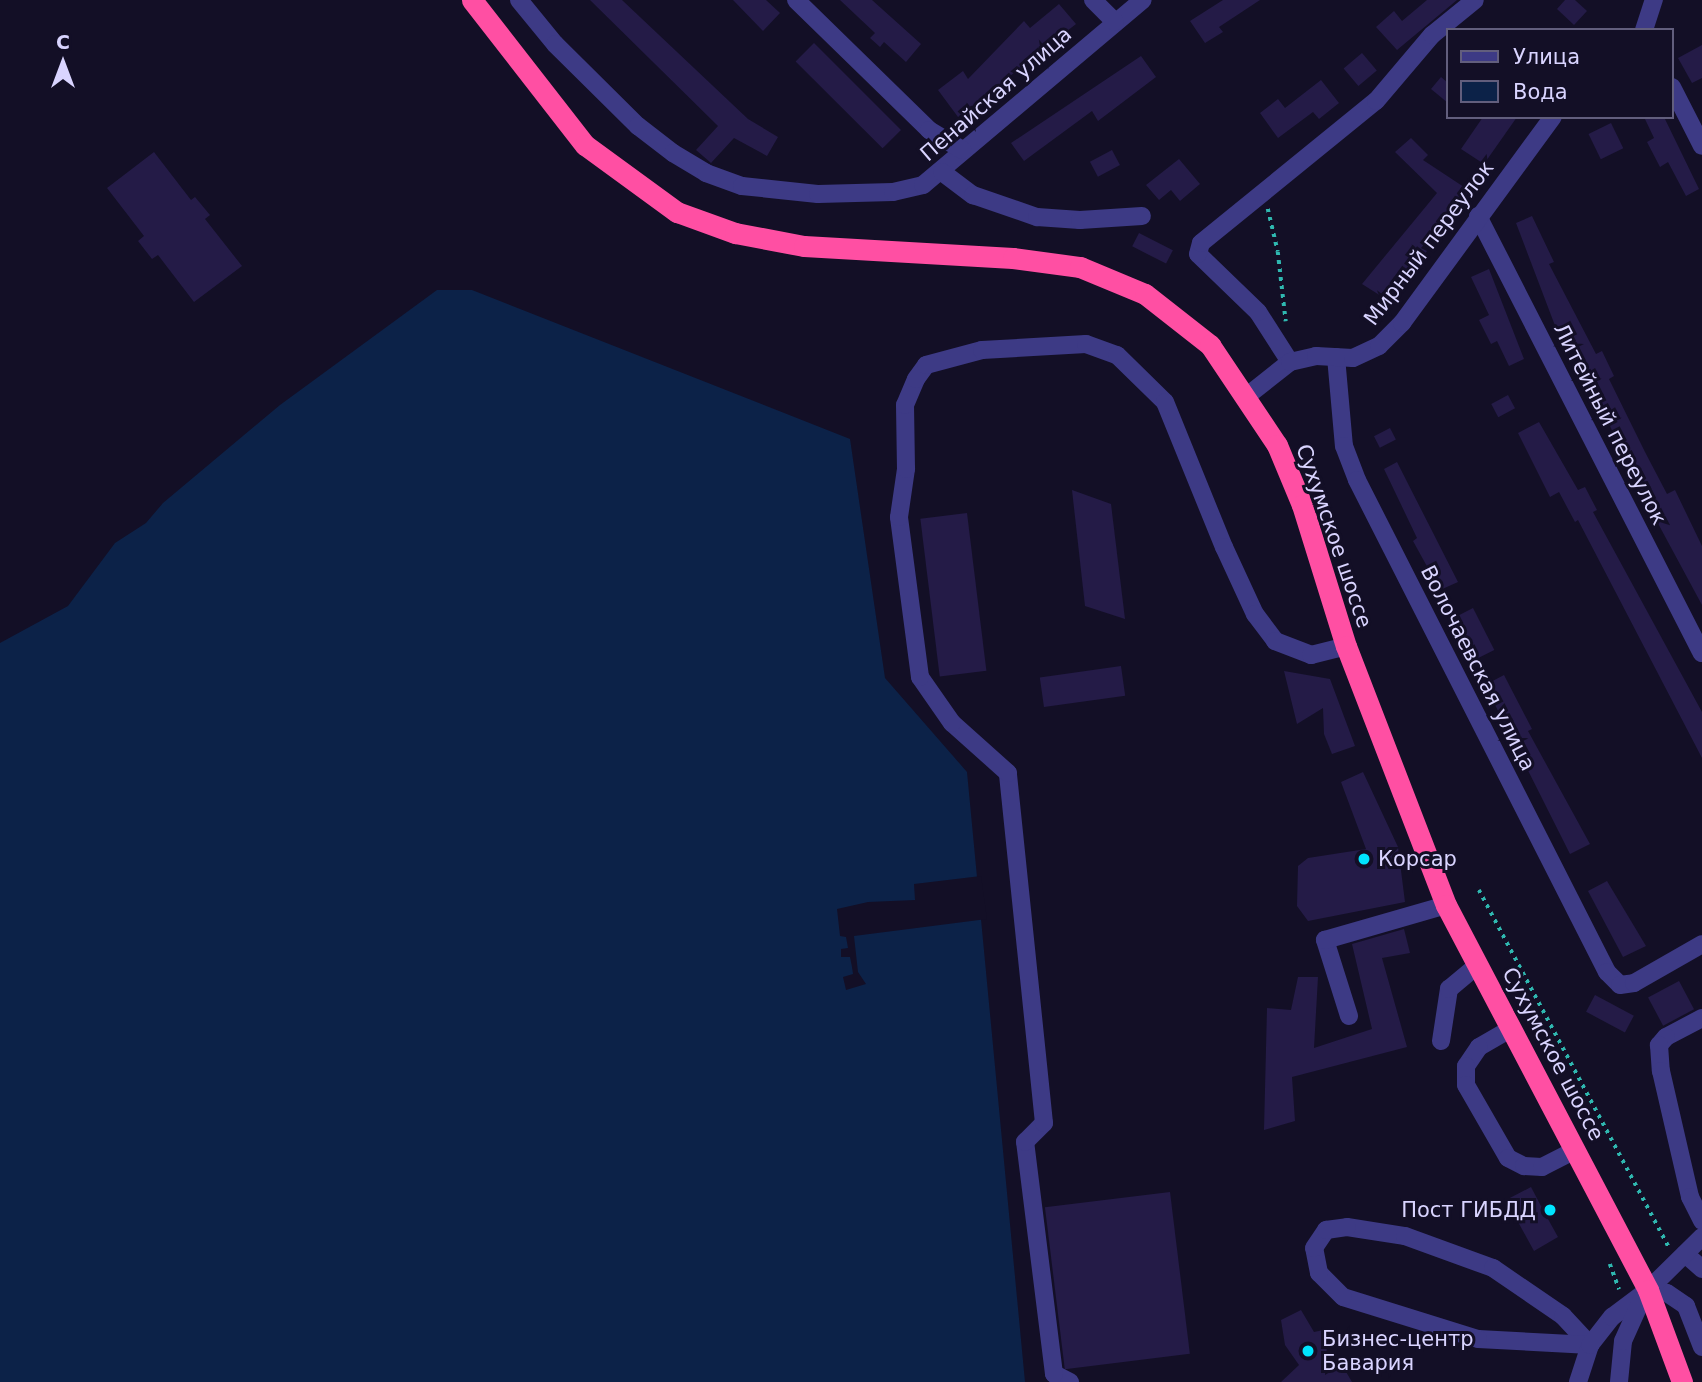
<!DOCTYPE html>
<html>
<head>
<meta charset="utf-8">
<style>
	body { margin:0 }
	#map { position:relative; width:1702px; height:1382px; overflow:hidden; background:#130f26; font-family:"DejaVu Sans",sans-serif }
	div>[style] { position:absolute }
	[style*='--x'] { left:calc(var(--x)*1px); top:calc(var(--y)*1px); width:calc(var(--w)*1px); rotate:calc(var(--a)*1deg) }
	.water>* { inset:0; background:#0c2248 }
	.pier>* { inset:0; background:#130f26 }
	.building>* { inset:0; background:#241b47; transform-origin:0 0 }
	.path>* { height:3.5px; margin-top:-1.75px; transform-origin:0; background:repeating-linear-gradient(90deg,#2fb8b0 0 3.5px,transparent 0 8.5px) }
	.minor>* { height:18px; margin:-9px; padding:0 9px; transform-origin:9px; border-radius:9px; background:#3d3a85 }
	.highway>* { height:21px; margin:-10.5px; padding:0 10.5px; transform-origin:10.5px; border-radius:10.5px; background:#ff4fa3 }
	.dots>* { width:19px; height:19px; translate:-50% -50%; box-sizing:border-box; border:4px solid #130f26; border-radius:50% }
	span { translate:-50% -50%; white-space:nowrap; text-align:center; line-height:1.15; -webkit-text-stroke:6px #130f26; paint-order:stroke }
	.street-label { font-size:21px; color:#d9d4ff }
	.poi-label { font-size:21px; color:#d9d4ff }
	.left { translate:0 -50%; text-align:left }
	.right { translate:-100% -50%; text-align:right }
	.legend { position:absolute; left:1446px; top:28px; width:228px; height:91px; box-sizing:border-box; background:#130f26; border:2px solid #625e7d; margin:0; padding:9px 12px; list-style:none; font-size:21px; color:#d9d4ff }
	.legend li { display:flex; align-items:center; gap:14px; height:35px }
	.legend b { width:35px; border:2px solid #625e7d }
	.north { position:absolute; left:28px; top:28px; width:70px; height:70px; -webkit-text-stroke:5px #130f26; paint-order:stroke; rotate:0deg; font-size:19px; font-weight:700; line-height:28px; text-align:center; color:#d9d4ff }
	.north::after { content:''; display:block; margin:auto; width:24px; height:32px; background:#d9d4ff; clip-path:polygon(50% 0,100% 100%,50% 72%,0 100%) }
</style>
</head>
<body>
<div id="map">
	<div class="water">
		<div style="clip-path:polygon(437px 290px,472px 290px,850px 439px,885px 678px,967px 772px,1025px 1382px,0 1382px,0 643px,68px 606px,115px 543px,146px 523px,163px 503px,280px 405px)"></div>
	</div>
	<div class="pier">
		<div style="clip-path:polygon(981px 876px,987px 919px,854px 936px,858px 972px,866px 984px,846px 990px,843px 977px,853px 974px,852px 967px,850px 957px,841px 957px,841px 949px,848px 948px,846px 937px,840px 936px,837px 909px,868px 902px,915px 900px,914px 884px)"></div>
	</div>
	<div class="building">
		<div style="clip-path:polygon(590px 0,622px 0,748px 119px,778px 137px,767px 156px,734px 138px,711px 163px,696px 150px,718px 126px)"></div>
		<div style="clip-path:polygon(733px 0,766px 0,780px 13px,763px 31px)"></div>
		<div style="clip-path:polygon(840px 0,872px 0,921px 44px,906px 62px,884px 42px,880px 47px,870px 38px,875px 33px)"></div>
		<div style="clip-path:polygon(1223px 0,1260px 0,1219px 27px,1223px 32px,1205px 43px,1190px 21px)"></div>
		<div style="clip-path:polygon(1427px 0,1457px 0,1397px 50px,1376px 27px,1394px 11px,1402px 21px)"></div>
		<div style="clip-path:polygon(1565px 0,1575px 0,1587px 11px,1574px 25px,1557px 9px)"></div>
		<div style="clip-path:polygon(1059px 4px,1076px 24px,958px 117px,938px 90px,963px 71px,968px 79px,1024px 21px,1030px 28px)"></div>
		<div style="left:814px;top:43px;width:123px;height:26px;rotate:45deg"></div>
		<div style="clip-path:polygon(1702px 45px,1702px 78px,1692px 83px,1678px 58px)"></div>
		<div style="left:1362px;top:53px;width:23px;height:24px;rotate:50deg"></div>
		<div style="clip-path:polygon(1141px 56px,1156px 77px,1098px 121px,1092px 111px,1024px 161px,1011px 143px)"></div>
		<div style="clip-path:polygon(1441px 77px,1448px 83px,1448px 103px,1431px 89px)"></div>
		<div style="clip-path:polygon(1321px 80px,1339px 103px,1319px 119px,1313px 112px,1278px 138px,1260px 113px,1278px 99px,1285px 108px)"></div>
		<div style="clip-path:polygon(1483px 117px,1517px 117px,1484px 164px,1461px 149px)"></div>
		<div style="clip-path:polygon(1644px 117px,1664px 117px,1699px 189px,1686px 196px,1668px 162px,1660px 167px,1647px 142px,1654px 138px)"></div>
		<div style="left:1611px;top:123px;width:28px;height:25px;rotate:64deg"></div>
		<div style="clip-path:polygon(1411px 138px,1428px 155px,1423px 160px,1470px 191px,1421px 248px,1427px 251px,1392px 303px,1362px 284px,1437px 193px,1395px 152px)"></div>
		<div style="left:1112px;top:150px;width:17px;height:25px;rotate:62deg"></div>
		<div style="clip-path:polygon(154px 152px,191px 200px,195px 197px,210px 215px,205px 219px,242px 266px,194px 302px,158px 255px,152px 259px,138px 241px,144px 236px,107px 188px)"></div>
		<div style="clip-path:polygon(1179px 159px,1200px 184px,1180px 201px,1171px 190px,1159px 200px,1146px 185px)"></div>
		<div style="clip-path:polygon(1532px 216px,1554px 262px,1549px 264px,1596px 354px,1602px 351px,1614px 376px,1609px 379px,1645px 452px,1667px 494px,1675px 490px,1702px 546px,1702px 605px,1627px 466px,1577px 348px,1570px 352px,1554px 323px,1516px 223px)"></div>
		<div style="left:1139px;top:233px;width:38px;height:15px;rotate:27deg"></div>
		<div style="clip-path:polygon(1489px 269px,1524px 359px,1509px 366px,1497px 341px,1491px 344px,1479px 320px,1489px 315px,1471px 277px)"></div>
		<div style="left:1508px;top:395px;width:15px;height:19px;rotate:62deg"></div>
		<div style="clip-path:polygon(1539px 422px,1578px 490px,1585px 487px,1597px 510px,1593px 512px,1702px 712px,1702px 758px,1578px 520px,1575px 522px,1559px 492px,1550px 497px,1518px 433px)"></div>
		<div style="left:1390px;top:428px;width:13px;height:18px;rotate:63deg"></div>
		<div style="clip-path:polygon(1397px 462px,1458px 582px,1440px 590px,1413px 541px,1417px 538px,1384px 469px)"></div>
		<div style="clip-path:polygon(1072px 490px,1111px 504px,1125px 619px,1085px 606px)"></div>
		<div style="left:967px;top:513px;width:159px;height:47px;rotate:83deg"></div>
		<div style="left:1473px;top:608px;width:47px;height:23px;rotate:63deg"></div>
		<div style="left:1121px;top:666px;width:30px;height:82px;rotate:82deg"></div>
		<div style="clip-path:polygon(1284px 671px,1330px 679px,1355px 746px,1332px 754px,1324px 734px,1323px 708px,1297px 724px)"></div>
		<div style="clip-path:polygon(1504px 675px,1532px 729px,1528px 731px,1590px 844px,1570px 854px,1485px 685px)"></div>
		<div style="clip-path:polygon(1363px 772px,1398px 847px,1405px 902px,1308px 921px,1297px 906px,1298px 866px,1308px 858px,1366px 849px,1341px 782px)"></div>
		<div style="clip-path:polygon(1607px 881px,1646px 946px,1623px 957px,1588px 891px)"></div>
		<div style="clip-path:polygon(1404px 929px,1410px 953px,1382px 958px,1407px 1047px,1292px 1077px,1295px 1121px,1264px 1130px,1267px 1008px,1291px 1010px,1298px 977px,1318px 977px,1314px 1048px,1372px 1029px,1352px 944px)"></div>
		<div style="left:1679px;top:981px;width:32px;height:35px;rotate:62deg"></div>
		<div style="left:1595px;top:995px;width:44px;height:19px;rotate:28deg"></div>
		<div style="clip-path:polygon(1531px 1187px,1541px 1206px,1550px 1202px,1556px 1214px,1548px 1219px,1558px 1237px,1534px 1251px,1506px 1200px)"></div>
		<div style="left:1170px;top:1192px;width:163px;height:126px;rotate:83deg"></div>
		<div style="clip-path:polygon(1301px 1310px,1314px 1332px,1328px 1329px,1325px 1375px,1342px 1365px,1352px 1382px,1281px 1382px,1299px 1365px,1285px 1345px,1281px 1320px)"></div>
	</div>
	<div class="path">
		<div style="--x:1268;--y:209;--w:44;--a:76.9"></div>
		<div style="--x:1278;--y:252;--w:70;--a:83.5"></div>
		<div style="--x:1479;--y:890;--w:405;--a:62"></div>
		<div style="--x:1610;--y:1264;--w:27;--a:70"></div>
	</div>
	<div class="minor">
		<div style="--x:519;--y:0;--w:57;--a:50.7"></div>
		<div style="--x:555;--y:44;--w:117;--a:44.7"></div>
		<div style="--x:638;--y:126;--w:44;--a:37.6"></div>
		<div style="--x:673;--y:153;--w:39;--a:31"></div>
		<div style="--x:706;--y:173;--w:38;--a:20"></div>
		<div style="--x:742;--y:186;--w:76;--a:6"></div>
		<div style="--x:818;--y:194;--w:75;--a:-1.5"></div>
		<div style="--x:893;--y:192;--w:31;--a:-13"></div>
		<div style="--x:923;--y:185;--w:287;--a:-40.1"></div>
		<div style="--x:796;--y:0;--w:186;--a:44.3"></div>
		<div style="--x:929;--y:130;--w:39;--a:31"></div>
		<div style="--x:1093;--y:0;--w:31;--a:45"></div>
		<div style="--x:1644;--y:30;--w:32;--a:-72"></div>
		<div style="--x:1672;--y:87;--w:66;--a:63"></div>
		<div style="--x:942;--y:172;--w:39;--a:37"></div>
		<div style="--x:973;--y:195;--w:68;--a:19"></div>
		<div style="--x:1037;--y:217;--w:43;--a:4"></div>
		<div style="--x:1080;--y:220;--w:62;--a:-3.7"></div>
		<div style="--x:1478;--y:216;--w:491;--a:62.9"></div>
		<div style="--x:1336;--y:357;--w:89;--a:84.9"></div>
		<div style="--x:1344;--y:446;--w:36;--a:69"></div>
		<div style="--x:1357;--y:480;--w:552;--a:63.06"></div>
		<div style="--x:1607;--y:972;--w:18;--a:45"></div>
		<div style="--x:1620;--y:985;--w:14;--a:-8"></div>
		<div style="--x:1634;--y:983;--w:78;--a:-29.8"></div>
		<div style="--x:1290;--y:362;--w:59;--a:-122.6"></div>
		<div style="--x:1258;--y:312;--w:83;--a:-136"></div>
		<div style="--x:1198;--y:254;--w:11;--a:-75"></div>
		<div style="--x:1201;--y:243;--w:225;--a:-39.1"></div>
		<div style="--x:1376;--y:101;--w:87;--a:-49.7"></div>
		<div style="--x:1432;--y:35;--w:55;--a:-39.1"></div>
		<div style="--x:1247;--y:396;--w:55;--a:-38.3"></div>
		<div style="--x:1290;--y:362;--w:27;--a:-13"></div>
		<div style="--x:1316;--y:356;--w:37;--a:3"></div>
		<div style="--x:1353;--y:358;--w:29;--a:-25"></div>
		<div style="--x:1379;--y:346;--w:33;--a:-45"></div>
		<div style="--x:1402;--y:323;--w:255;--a:-53.8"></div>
		<div style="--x:1349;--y:1016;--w:80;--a:-107.5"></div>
		<div style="--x:1325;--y:940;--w:126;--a:-16.1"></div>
		<div style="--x:1702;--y:1018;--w:41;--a:152.2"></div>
		<div style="--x:1666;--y:1037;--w:11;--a:131"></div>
		<div style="--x:1659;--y:1045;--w:26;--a:86"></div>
		<div style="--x:1661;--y:1071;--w:129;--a:77"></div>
		<div style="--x:1690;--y:1197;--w:27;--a:63"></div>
		<div style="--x:1512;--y:1028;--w:38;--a:150"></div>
		<div style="--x:1479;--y:1047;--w:23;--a:124"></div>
		<div style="--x:1466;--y:1066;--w:19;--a:90"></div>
		<div style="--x:1466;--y:1085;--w:84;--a:60.1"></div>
		<div style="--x:1508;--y:1158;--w:18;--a:27"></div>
		<div style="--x:1524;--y:1166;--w:18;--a:3"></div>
		<div style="--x:1542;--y:1167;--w:38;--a:-27"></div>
		<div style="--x:1441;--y:1041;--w:53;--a:-81.3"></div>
		<div style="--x:1449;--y:989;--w:38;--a:-40"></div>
		<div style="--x:1347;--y:1227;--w:59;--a:8.8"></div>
		<div style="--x:1405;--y:1236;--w:94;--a:20"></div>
		<div style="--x:1493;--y:1268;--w:85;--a:34.4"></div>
		<div style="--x:1563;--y:1316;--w:40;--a:47"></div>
		<div style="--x:1590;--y:1345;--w:112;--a:-176.9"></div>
		<div style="--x:1478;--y:1339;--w:141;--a:-162.7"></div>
		<div style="--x:1343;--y:1297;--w:34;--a:-135"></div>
		<div style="--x:1319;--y:1273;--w:25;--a:-101"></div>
		<div style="--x:1314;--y:1248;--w:22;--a:-56"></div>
		<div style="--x:1326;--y:1230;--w:21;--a:-8"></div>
		<div style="--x:1685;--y:1254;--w:23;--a:41"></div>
		<div style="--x:1648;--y:1290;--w:19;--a:9"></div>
		<div style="--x:1667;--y:1293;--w:23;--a:34"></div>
		<div style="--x:1686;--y:1306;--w:44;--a:68.7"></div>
		<div style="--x:1070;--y:1382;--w:18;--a:-153"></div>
		<div style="--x:1054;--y:1374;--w:234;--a:-97.1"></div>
		<div style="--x:1025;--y:1142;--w:27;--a:-45"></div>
		<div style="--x:1044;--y:1123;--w:352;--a:-95.9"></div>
		<div style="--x:1008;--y:773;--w:75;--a:-138.2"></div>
		<div style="--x:952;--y:723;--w:56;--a:-124.8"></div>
		<div style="--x:920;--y:677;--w:161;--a:-97.5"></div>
		<div style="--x:899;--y:517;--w:49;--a:-81.7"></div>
		<div style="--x:906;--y:469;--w:64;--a:-90.9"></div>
		<div style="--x:905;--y:405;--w:28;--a:-67"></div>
		<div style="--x:916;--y:379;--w:17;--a:-54"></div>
		<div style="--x:926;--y:365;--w:58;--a:-15"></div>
		<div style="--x:982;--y:350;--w:104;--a:-3.3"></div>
		<div style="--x:1086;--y:344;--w:33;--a:20"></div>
		<div style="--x:1117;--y:355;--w:67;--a:44.4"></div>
		<div style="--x:1165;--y:402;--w:157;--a:67.9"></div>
		<div style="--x:1224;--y:547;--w:74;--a:65.2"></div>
		<div style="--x:1255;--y:614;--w:34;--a:53"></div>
		<div style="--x:1275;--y:641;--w:39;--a:21"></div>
		<div style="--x:1311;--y:655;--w:36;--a:-14"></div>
		<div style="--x:1578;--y:1382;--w:39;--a:-72"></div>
		<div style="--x:1590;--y:1345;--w:36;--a:-52"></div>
		<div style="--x:1612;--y:1317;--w:45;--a:-36.9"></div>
		<div style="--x:1648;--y:1290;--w:76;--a:-44.5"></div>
		<div style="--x:1619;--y:1382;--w:41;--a:-84.4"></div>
		<div style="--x:1623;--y:1341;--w:46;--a:-65.7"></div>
	</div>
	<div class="highway">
		<div style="--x:472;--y:0;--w:184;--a:52.1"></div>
		<div style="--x:585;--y:145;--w:114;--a:36.1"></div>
		<div style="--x:677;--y:212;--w:62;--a:19.9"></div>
		<div style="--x:735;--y:233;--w:70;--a:10.7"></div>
		<div style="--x:804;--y:246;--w:209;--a:3.3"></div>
		<div style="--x:1013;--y:258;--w:68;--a:7.7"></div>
		<div style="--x:1080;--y:267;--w:70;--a:22.6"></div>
		<div style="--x:1145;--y:294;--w:83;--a:38.1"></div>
		<div style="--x:1210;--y:345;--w:120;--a:56.2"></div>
		<div style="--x:1277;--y:445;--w:65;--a:67.4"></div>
		<div style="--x:1302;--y:505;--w:148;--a:72.7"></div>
		<div style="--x:1346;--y:646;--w:278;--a:68.9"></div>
		<div style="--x:1446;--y:905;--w:435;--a:62.3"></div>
		<div style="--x:1648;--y:1290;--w:98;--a:69.7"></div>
	</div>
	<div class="dots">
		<div style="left:1364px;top:859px;background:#00e5ff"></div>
		<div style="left:1550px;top:1210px;background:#00e5ff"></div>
		<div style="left:1308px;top:1351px;background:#00e5ff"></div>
	</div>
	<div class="street-label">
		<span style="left:996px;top:94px;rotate:-41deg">Пенайская улица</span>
		<span style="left:1429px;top:243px;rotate:-53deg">Мирный переулок</span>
		<span style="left:1610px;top:424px;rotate:63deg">Литейный переулок</span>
		<span style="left:1334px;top:536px;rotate:71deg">Сухумское шоссе</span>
		<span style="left:1478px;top:668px;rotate:63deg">Волочаевская улица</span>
		<span style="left:1553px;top:1054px;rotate:62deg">Сухумское шоссе</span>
	</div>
	<div class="poi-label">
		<span class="left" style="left:1378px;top:859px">Корсар</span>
		<span class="right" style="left:1536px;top:1210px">Пост ГИБДД</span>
		<span class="left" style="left:1322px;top:1351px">Бизнес-центр<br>Бавария</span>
	</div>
	<ul class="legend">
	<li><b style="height:9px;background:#3d3a85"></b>Улица</li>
	<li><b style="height:19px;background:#0c2248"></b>Вода</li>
	</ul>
	<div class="north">С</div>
</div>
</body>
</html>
